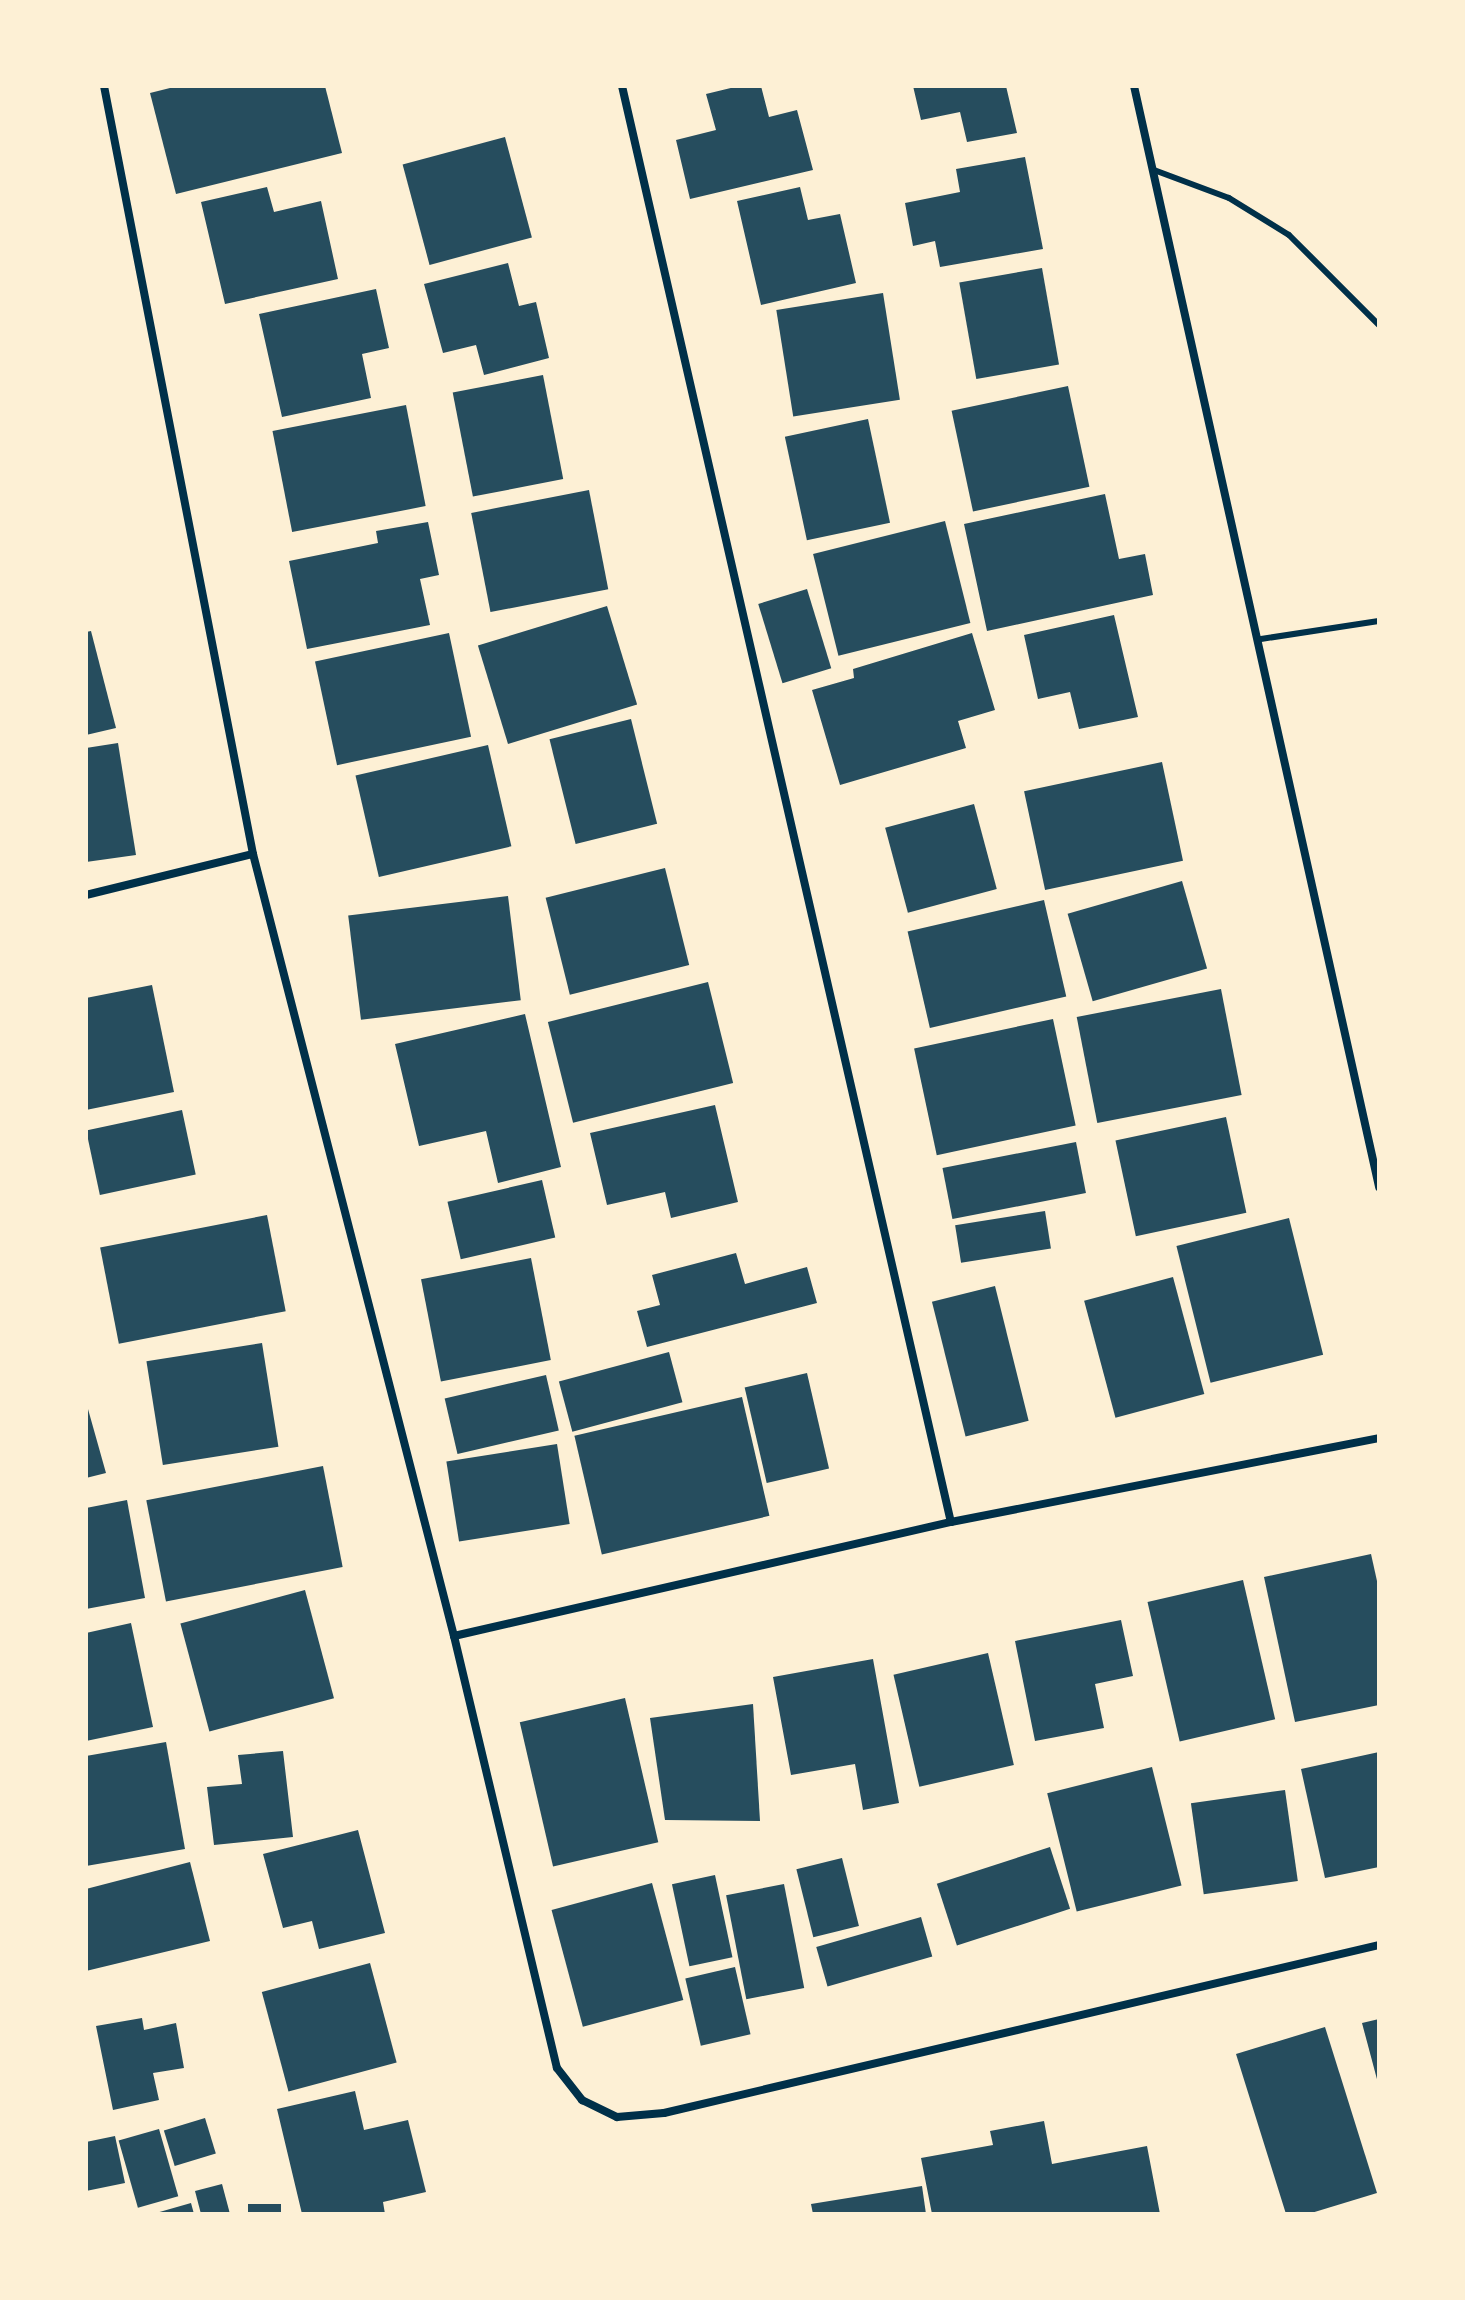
<!DOCTYPE html>
<html>
<head>
<meta charset="utf-8">
<style>
	body { margin:0 }
	#map { position:relative; width:1465px; height:2300px; overflow:hidden; background:#fdf0d5; font-family:Overpass,sans-serif }
	div>[style] { position:absolute }
	[style*='--x'] { left:calc(var(--x)*1px); top:calc(var(--y)*1px); width:calc(var(--w)*1px); rotate:calc(var(--a)*1deg) }
	.building>* { inset:0; background:#264d5e; transform-origin:0 0 }
	.service>* { height:6px; margin:-3px; padding:0 3px; transform-origin:3px; border-radius:3px; background:#003049 }
	.minor>* { height:8px; margin:-4px; padding:0 4px; transform-origin:4px; border-radius:4px; background:#003049 }
	span { translate:-50% -50%; white-space:nowrap; text-align:center; line-height:1.15; -webkit-text-stroke:6px #fdf0d5; paint-order:stroke }
	.frame { position:absolute; inset:0; border:88px solid #fdf0d5; pointer-events:none }
</style>
</head>
<body>
<div id="map">
	<div class="building">
		<div style="clip-path:polygon(178px 86px,325px 86px,342px 153px,176px 194px,150px 93px)"></div>
		<div style="clip-path:polygon(739px 86px,761px 86px,769px 117px,797px 110px,813px 170px,690px 199px,676px 140px,716px 130px,706px 94px)"></div>
		<div style="clip-path:polygon(913px 86px,1006px 86px,1017px 133px,967px 142px,960px 112px,921px 120px)"></div>
		<div style="left:505px;top:137px;width:104px;height:106px;rotate:75deg"></div>
		<div style="clip-path:polygon(1025px 157px,1043px 249px,940px 267px,935px 241px,913px 246px,905px 203px,960px 192px,956px 169px)"></div>
		<div style="clip-path:polygon(267px 187px,274px 212px,321px 201px,338px 279px,225px 304px,201px 202px)"></div>
		<div style="clip-path:polygon(800px 187px,808px 220px,840px 214px,856px 283px,761px 305px,737px 201px)"></div>
		<div style="clip-path:polygon(508px 263px,519px 306px,536px 302px,549px 358px,484px 375px,476px 345px,443px 353px,424px 284px)"></div>
		<div style="left:1042px;top:268px;width:98px;height:84px;rotate:80deg"></div>
		<div style="clip-path:polygon(376px 289px,389px 348px,362px 354px,371px 398px,282px 417px,259px 314px)"></div>
		<div style="left:883px;top:293px;width:108px;height:108px;rotate:81deg"></div>
		<div style="left:543px;top:375px;width:106px;height:92px;rotate:79deg"></div>
		<div style="left:1068px;top:386px;width:103px;height:119px;rotate:78deg"></div>
		<div style="left:406px;top:405px;width:103px;height:136px;rotate:79deg"></div>
		<div style="left:868px;top:419px;width:106px;height:85px;rotate:78deg"></div>
		<div style="left:589px;top:490px;width:101px;height:120px;rotate:79deg"></div>
		<div style="clip-path:polygon(1105px 494px,1119px 559px,1145px 554px,1153px 595px,987px 631px,964px 524px)"></div>
		<div style="left:945px;top:521px;width:105px;height:136px;rotate:76deg"></div>
		<div style="clip-path:polygon(428px 522px,439px 575px,420px 579px,430px 625px,307px 649px,289px 561px,378px 543px,376px 531px)"></div>
		<div style="left:807px;top:589px;width:83px;height:51px;rotate:73deg"></div>
		<div style="left:607px;top:606px;width:103px;height:135px;rotate:73deg"></div>
		<div style="clip-path:polygon(1114px 615px,1138px 717px,1079px 729px,1070px 692px,1038px 699px,1024px 635px)"></div>
		<div style="clip-path:polygon(91px 631px,116px 728px,86px 735px,86px 632px)"></div>
		<div style="left:449px;top:633px;width:106px;height:137px;rotate:78deg"></div>
		<div style="clip-path:polygon(972px 633px,995px 710px,958px 721px,966px 748px,840px 785px,812px 690px,854px 678px,853px 669px)"></div>
		<div style="left:631px;top:719px;width:108px;height:84px;rotate:76deg"></div>
		<div style="clip-path:polygon(118px 743px,136px 855px,86px 862px,86px 748px)"></div>
		<div style="left:488px;top:745px;width:104px;height:136px;rotate:77deg"></div>
		<div style="left:1162px;top:762px;width:101px;height:141px;rotate:78deg"></div>
		<div style="left:974px;top:804px;width:88px;height:92px;rotate:75deg"></div>
		<div style="left:665px;top:868px;width:100px;height:123px;rotate:76deg"></div>
		<div style="left:1182px;top:881px;width:91px;height:119px;rotate:74deg"></div>
		<div style="left:508px;top:896px;width:105px;height:161px;rotate:83deg"></div>
		<div style="left:1044px;top:900px;width:99px;height:140px;rotate:77deg"></div>
		<div style="left:708px;top:982px;width:104px;height:165px;rotate:76deg"></div>
		<div style="clip-path:polygon(152px 985px,174px 1092px,86px 1110px,86px 998px)"></div>
		<div style="left:1221px;top:989px;width:108px;height:147px;rotate:79deg"></div>
		<div style="clip-path:polygon(525px 1014px,561px 1167px,498px 1183px,486px 1131px,419px 1146px,395px 1044px)"></div>
		<div style="left:1053px;top:1019px;width:109px;height:142px;rotate:78deg"></div>
		<div style="clip-path:polygon(715px 1105px,738px 1202px,671px 1218px,665px 1192px,607px 1205px,590px 1133px)"></div>
		<div style="left:182px;top:1110px;width:66px;height:98px;rotate:78deg"></div>
		<div style="left:1226px;top:1117px;width:98px;height:113px;rotate:78deg"></div>
		<div style="left:1076px;top:1142px;width:52px;height:136px;rotate:79deg"></div>
		<div style="left:542px;top:1180px;width:59px;height:97px;rotate:77deg"></div>
		<div style="left:1045px;top:1211px;width:38px;height:91px;rotate:81deg"></div>
		<div style="left:267px;top:1215px;width:98px;height:170px;rotate:79deg"></div>
		<div style="left:1289px;top:1218px;width:141px;height:116px;rotate:76deg"></div>
		<div style="clip-path:polygon(736px 1253px,745px 1284px,807px 1267px,817px 1303px,647px 1347px,637px 1311px,660px 1305px,652px 1275px)"></div>
		<div style="left:531px;top:1258px;width:104px;height:112px;rotate:79deg"></div>
		<div style="left:1173px;top:1277px;width:121px;height:92px;rotate:75deg"></div>
		<div style="left:995px;top:1286px;width:139px;height:65px;rotate:76deg"></div>
		<div style="left:262px;top:1343px;width:105px;height:117px;rotate:81deg"></div>
		<div style="left:669px;top:1352px;width:52px;height:114px;rotate:75deg"></div>
		<div style="left:807px;top:1373px;width:98px;height:64px;rotate:77deg"></div>
		<div style="left:546px;top:1375px;width:57px;height:104px;rotate:77deg"></div>
		<div style="left:742px;top:1397px;width:122px;height:172px;rotate:77deg"></div>
		<div style="clip-path:polygon(86px 1402px,106px 1473px,86px 1478px)"></div>
		<div style="left:557px;top:1444px;width:81px;height:112px;rotate:81deg"></div>
		<div style="left:323px;top:1466px;width:103px;height:180px;rotate:79deg"></div>
		<div style="clip-path:polygon(127px 1500px,145px 1598px,86px 1609px,86px 1508px)"></div>
		<div style="clip-path:polygon(1371px 1554px,1379px 1590px,1379px 1705px,1295px 1722px,1264px 1577px)"></div>
		<div style="left:1243px;top:1580px;width:143px;height:98px;rotate:77deg"></div>
		<div style="left:305px;top:1590px;width:112px;height:129px;rotate:75deg"></div>
		<div style="clip-path:polygon(1121px 1620px,1133px 1676px,1095px 1684px,1104px 1728px,1035px 1741px,1015px 1641px)"></div>
		<div style="clip-path:polygon(131px 1623px,153px 1727px,86px 1741px,86px 1633px)"></div>
		<div style="left:988px;top:1653px;width:115px;height:97px;rotate:77deg"></div>
		<div style="clip-path:polygon(873px 1659px,899px 1803px,863px 1810px,855px 1764px,791px 1775px,773px 1677px)"></div>
		<div style="left:625px;top:1698px;width:148px;height:108px;rotate:77deg"></div>
		<div style="clip-path:polygon(753px 1704px,760px 1821px,665px 1820px,650px 1718px)"></div>
		<div style="clip-path:polygon(166px 1742px,185px 1849px,86px 1866px,86px 1756px)"></div>
		<div style="clip-path:polygon(283px 1751px,293px 1837px,214px 1845px,207px 1787px,242px 1784px,238px 1755px)"></div>
		<div style="clip-path:polygon(1379px 1752px,1379px 1867px,1325px 1878px,1301px 1769px)"></div>
		<div style="left:1152px;top:1767px;width:122px;height:108px;rotate:76deg"></div>
		<div style="left:1285px;top:1790px;width:92px;height:95px;rotate:82deg"></div>
		<div style="clip-path:polygon(358px 1830px,385px 1933px,319px 1949px,312px 1921px,283px 1928px,263px 1854px)"></div>
		<div style="left:1050px;top:1847px;width:65px;height:119px;rotate:72deg"></div>
		<div style="left:842px;top:1858px;width:70px;height:47px;rotate:76deg"></div>
		<div style="clip-path:polygon(190px 1862px,210px 1941px,86px 1971px,86px 1889px)"></div>
		<div style="left:715px;top:1875px;width:84px;height:44px;rotate:78deg"></div>
		<div style="left:652px;top:1883px;width:121px;height:104px;rotate:75deg"></div>
		<div style="left:784px;top:1884px;width:106px;height:59px;rotate:79deg"></div>
		<div style="left:921px;top:1917px;width:41px;height:109px;rotate:74deg"></div>
		<div style="left:370px;top:1963px;width:103px;height:112px;rotate:75deg"></div>
		<div style="left:735px;top:1967px;width:69px;height:51px;rotate:77deg"></div>
		<div style="clip-path:polygon(142px 2018px,144px 2030px,176px 2023px,184px 2068px,153px 2073px,159px 2100px,113px 2110px,96px 2026px)"></div>
		<div style="clip-path:polygon(1379px 2019px,1379px 2082px,1378px 2083px,1362px 2023px)"></div>
		<div style="clip-path:polygon(1325px 2027px,1377px 2193px,1308px 2214px,1286px 2214px,1236px 2054px)"></div>
		<div style="clip-path:polygon(355px 2091px,364px 2130px,408px 2120px,426px 2192px,383px 2202px,385px 2214px,302px 2214px,277px 2109px)"></div>
		<div style="left:205px;top:2118px;width:37px;height:43px;rotate:73deg"></div>
		<div style="clip-path:polygon(1044px 2121px,1052px 2164px,1147px 2146px,1160px 2214px,932px 2214px,921px 2158px,993px 2145px,990px 2131px)"></div>
		<div style="left:159px;top:2129px;width:70px;height:42px;rotate:74deg"></div>
		<div style="clip-path:polygon(115px 2136px,125px 2183px,86px 2191px,86px 2142px)"></div>
		<div style="clip-path:polygon(222px 2184px,230px 2214px,201px 2214px,195px 2191px)"></div>
		<div style="clip-path:polygon(922px 2186px,926px 2214px,813px 2214px,811px 2204px)"></div>
		<div style="clip-path:polygon(191px 2203px,194px 2214px,156px 2214px,156px 2213px)"></div>
		<div style="left:281px;top:2204px;width:10px;height:33px;rotate:90deg"></div>
	</div>
	<div class="service">
		<div style="--x:1154;--y:170;--w:80;--a:20.5"></div>
		<div style="--x:1229;--y:198;--w:70;--a:31.7"></div>
		<div style="--x:1289;--y:235;--w:127;--a:45"></div>
		<div style="--x:1261;--y:639;--w:119;--a:-8.7"></div>
	</div>
	<div class="minor">
		<div style="--x:104;--y:86;--w:782;--a:79.02"></div>
		<div style="--x:253;--y:854;--w:807;--a:75.59"></div>
		<div style="--x:454;--y:1636;--w:444;--a:76.6"></div>
		<div style="--x:557;--y:2068;--w:41;--a:52"></div>
		<div style="--x:582;--y:2100;--w:39;--a:26"></div>
		<div style="--x:617;--y:2117;--w:47;--a:-4.9"></div>
		<div style="--x:664;--y:2113;--w:734;--a:-13.22"></div>
		<div style="--x:622;--y:86;--w:1473;--a:77.1"></div>
		<div style="--x:1134;--y:86;--w:1128;--a:77.45"></div>
		<div style="--x:86;--y:895;--w:172;--a:-13.8"></div>
		<div style="--x:454;--y:1636;--w:510;--a:-12.92"></div>
		<div style="--x:951;--y:1522;--w:436;--a:-11.1"></div>
	</div>
	<div class="frame"></div>
</div>
</body>
</html>
